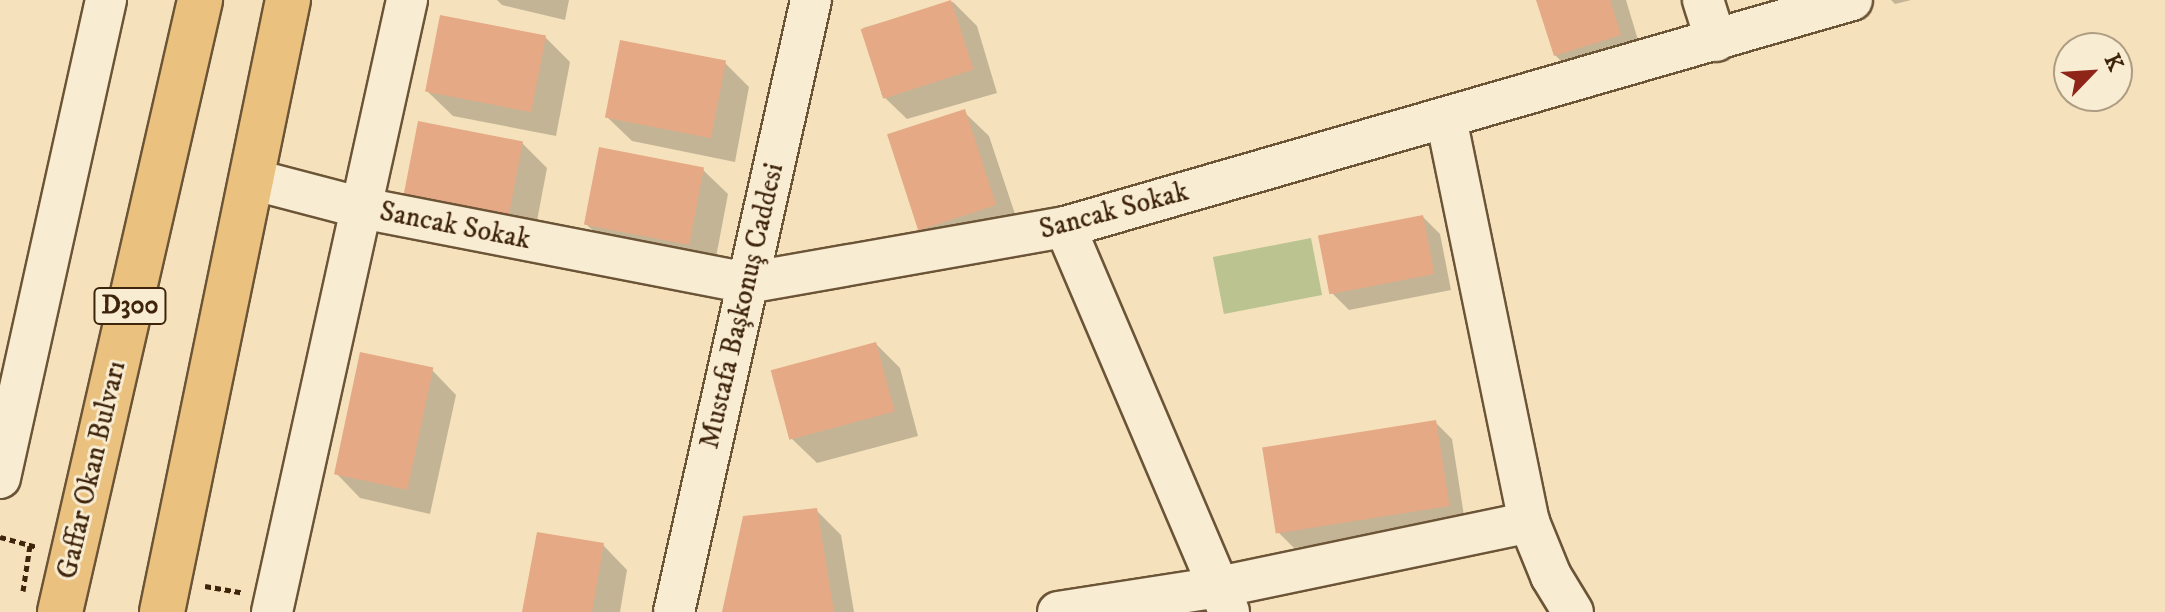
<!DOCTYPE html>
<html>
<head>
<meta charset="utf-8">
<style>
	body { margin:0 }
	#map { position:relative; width:2165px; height:612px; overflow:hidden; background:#f5e2bc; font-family:"IM FELL DW Pica",serif }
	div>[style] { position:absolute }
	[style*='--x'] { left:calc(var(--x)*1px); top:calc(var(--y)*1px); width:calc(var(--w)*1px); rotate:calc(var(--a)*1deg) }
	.green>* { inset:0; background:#bbc391; transform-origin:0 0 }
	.shadow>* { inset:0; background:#0003 }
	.building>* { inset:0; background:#e6a985; transform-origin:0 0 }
	.path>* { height:5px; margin-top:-2.5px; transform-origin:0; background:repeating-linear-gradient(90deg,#3e240b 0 6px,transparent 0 10px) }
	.roads { filter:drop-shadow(2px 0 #6c5437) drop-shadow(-2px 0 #6c5437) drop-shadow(0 2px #6c5437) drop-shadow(0 -2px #6c5437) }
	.minor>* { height:40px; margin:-20px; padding:0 20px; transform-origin:20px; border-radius:20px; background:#f8ecd3 }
	.highway>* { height:44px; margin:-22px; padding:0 22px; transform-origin:22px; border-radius:22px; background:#eac17e }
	span { translate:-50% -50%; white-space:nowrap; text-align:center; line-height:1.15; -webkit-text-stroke:6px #f8ecd3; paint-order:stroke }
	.shield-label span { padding:2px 6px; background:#f8ecd3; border:2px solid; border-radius:6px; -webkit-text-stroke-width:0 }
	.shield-label { font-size:26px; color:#3e240b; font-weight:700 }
	.street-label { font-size:28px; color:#3e240b }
	.north { position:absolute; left:2053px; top:32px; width:80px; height:80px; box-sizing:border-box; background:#f8ecd3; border:2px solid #ae9c83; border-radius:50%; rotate:65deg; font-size:22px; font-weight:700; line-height:32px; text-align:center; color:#3e240b }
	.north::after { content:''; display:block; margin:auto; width:28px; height:36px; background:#8f2418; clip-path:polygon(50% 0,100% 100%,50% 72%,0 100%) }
</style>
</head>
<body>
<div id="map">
	<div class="green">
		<div style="left:1311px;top:238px;width:58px;height:100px;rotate:79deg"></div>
	</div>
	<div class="shadow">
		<div style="clip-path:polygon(497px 0,569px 0,565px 20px,502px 5px)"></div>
		<div style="clip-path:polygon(1538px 0,1626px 0,1644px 60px,1580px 80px,1555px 55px)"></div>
		<div style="clip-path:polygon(1891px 0,1911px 0,1895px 4px)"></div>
		<div style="clip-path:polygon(953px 2px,977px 26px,997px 93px,907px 119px,882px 95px,863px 28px)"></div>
		<div style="clip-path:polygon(545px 37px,570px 62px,556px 136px,453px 116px,428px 92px)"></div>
		<div style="clip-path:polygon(725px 63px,749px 87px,735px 162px,632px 141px,607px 117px)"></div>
		<div style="clip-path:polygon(964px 112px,989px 136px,1020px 229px,946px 254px,921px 230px)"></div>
		<div style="clip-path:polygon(522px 143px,547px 168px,533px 242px,430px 222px)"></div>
		<div style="clip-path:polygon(703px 170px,728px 194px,714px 268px,611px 248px,586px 224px)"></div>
		<div style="clip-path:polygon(1423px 217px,1440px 234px,1451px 290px,1349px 310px,1332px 293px)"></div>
		<div style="clip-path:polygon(876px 344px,900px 368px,918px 436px,817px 463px,792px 439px)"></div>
		<div style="clip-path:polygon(432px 370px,456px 395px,430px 514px,360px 498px,336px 473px)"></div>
		<div style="clip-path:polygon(1435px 422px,1452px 439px,1465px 522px,1294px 548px,1277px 531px)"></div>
		<div style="clip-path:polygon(816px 510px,841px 535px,854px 612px,724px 612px)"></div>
		<div style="clip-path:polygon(603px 545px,627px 570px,620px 612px,524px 612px)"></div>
	</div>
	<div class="building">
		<div style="left:951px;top:0;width:73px;height:95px;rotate:72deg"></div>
		<div style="clip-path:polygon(1536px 0,1610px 0,1621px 35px,1554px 56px)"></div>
		<div style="left:440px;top:15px;width:108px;height:78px;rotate:11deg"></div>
		<div style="left:620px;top:40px;width:108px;height:79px;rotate:11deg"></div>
		<div style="left:965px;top:109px;width:101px;height:82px;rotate:72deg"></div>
		<div style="left:418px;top:121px;width:107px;height:78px;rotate:11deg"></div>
		<div style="left:599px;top:147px;width:107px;height:79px;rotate:11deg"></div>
		<div style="left:1423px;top:215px;width:60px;height:107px;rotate:79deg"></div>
		<div style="left:876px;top:342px;width:72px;height:109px;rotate:75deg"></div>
		<div style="left:360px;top:352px;width:75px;height:125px;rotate:12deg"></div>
		<div style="left:1436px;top:420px;width:87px;height:176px;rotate:81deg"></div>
		<div style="clip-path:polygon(817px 508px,834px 612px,722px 612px,743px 516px)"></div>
		<div style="clip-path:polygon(537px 532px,604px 543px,592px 612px,522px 612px)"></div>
	</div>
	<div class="path">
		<div style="--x:0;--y:537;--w:39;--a:15"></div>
		<div style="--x:205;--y:586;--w:39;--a:10"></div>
		<div style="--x:23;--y:591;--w:47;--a:-81.3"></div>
	</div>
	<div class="roads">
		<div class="minor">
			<div style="--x:1703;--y:0;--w:43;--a:72.4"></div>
			<div style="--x:1446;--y:118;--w:412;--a:78.4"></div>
			<div style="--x:1529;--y:522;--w:58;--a:67.8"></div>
			<div style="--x:1551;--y:576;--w:42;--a:58.6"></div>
			<div style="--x:251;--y:179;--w:115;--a:14.6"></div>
			<div style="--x:362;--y:208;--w:392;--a:11"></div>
			<div style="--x:747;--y:283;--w:323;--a:-10"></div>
			<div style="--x:1065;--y:227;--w:819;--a:-16.09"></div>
			<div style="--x:1065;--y:227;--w:418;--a:66.9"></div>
			<div style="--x:0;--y:478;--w:490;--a:-77.5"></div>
			<div style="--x:272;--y:612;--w:627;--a:-77.56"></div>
			<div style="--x:674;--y:612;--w:627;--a:-77.38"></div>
			<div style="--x:1058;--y:612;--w:163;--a:-8.8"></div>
			<div style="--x:1219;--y:587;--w:317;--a:-11.8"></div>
		</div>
		<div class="highway">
			<div style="--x:60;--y:612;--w:628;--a:-77.11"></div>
			<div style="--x:162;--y:612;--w:625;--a:-78.37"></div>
		</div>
	</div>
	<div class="shield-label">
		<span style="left:130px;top:306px">D300</span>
	</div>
	<div class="street-label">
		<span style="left:1114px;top:211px;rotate:-15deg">Sancak Sokak</span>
		<span style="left:455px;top:226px;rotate:11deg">Sancak Sokak</span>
		<span style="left:742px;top:306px;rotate:-77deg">Mustafa Başkonuş Caddesi</span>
		<span style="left:92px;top:470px;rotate:-77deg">Gaffar Okan Bulvarı</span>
	</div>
	<div class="north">K</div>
</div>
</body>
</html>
